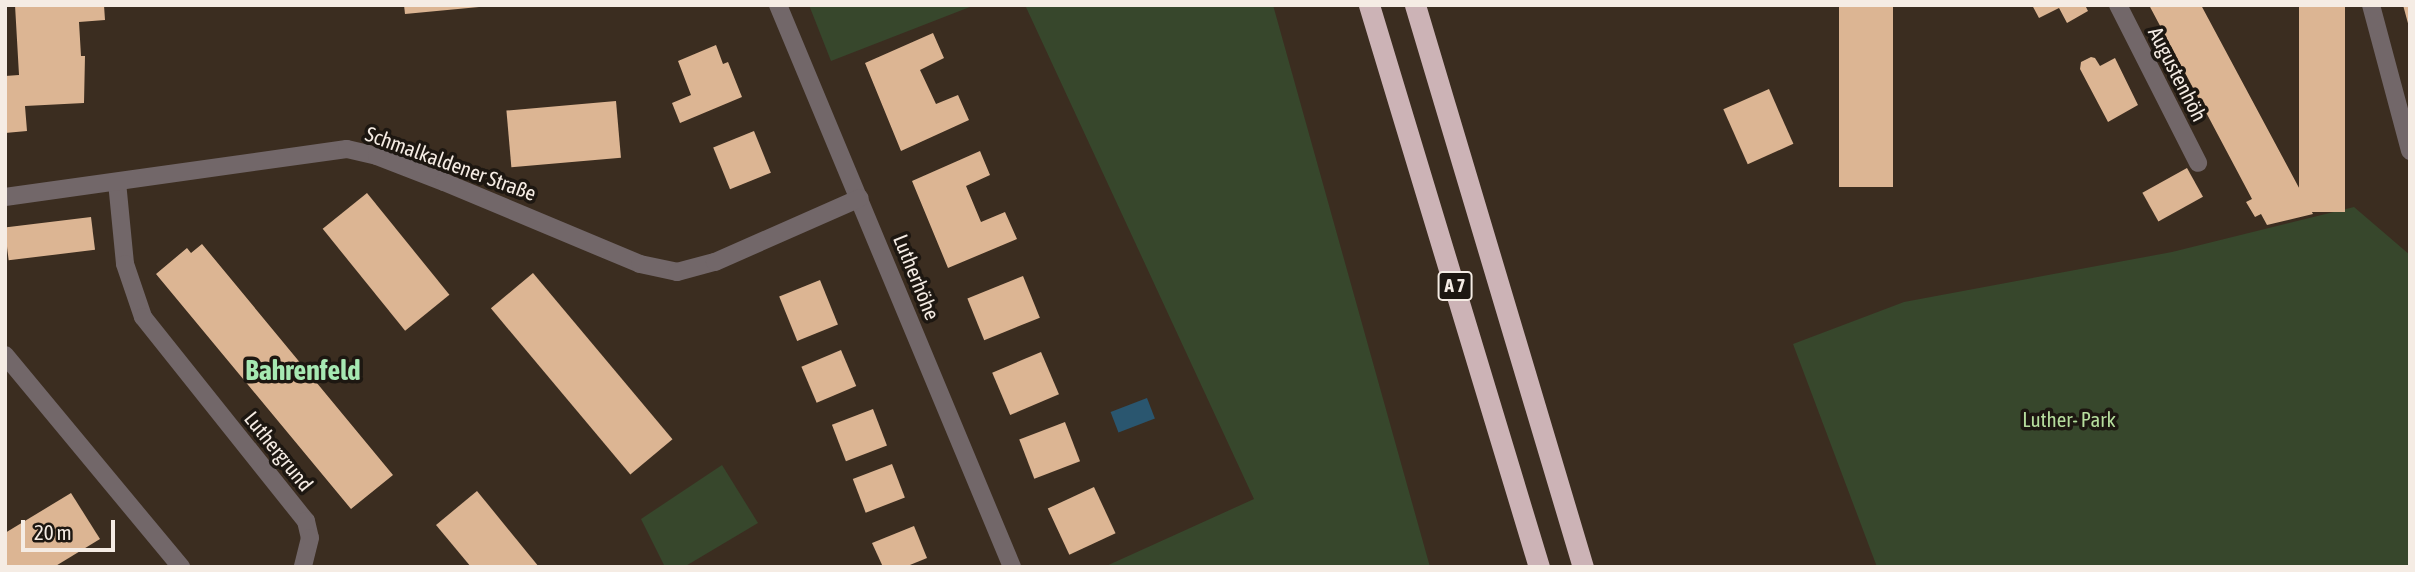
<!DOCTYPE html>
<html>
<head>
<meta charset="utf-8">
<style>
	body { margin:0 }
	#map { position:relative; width:2415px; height:572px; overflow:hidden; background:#3b2d20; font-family:"Asap Condensed",sans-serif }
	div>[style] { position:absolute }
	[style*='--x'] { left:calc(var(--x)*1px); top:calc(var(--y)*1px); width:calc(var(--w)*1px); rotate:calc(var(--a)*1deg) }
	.green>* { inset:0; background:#37472c }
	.water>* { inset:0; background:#2a566f; transform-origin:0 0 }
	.building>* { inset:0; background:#dcb593; transform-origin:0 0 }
	.street>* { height:18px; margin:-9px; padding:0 9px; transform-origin:9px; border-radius:9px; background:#726769 }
	.highway>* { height:21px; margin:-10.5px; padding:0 10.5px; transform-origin:10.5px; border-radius:10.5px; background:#ccb3b6 }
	span { translate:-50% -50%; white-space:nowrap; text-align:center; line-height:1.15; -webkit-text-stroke:7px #1d1711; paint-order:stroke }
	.shield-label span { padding:2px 5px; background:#1d1711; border:2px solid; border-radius:5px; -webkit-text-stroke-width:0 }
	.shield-label { font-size:19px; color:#f5ece4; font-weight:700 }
	.street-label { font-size:21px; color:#f5ece4 }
	.park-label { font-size:21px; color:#b6dd9d }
	.district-label { font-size:28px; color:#a6e8b2; font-weight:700 }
	.frame { position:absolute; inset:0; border:7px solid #f5ece4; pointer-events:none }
	.scale { position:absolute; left:21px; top:520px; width:94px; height:32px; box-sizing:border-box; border:4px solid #f5ece4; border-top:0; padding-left:9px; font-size:21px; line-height:24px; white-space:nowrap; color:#f5ece4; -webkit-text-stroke:5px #1d1711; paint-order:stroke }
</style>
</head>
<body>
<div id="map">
	<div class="green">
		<div style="clip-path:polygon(809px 5px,975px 5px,831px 61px)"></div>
		<div style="clip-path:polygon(1025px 5px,1273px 5px,1430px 567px,1104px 567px,1254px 499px)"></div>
		<div style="clip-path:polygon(2354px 207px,2410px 255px,2410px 567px,1877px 567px,1793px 344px,1904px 302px,2172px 252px)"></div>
		<div style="clip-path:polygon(722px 465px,758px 523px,684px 567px,665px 567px,641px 519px)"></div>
	</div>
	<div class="water">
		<div style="left:1147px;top:398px;width:22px;height:39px;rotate:69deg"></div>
	</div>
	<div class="building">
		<div style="clip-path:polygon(15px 5px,104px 5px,105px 20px,79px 22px,81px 56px,85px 56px,84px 103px,25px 106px,27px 131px,5px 133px,5px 76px,19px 75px)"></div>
		<div style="clip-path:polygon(404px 5px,479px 5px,479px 7px,405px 14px)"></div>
		<div style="left:1839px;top:5px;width:54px;height:182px"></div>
		<div style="clip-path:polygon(2032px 5px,2085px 5px,2088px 11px,2067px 23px,2059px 8px,2039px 18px)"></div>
		<div style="clip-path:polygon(2149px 5px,2201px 5px,2313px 214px,2267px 225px,2261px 214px,2255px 217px,2246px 202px,2252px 199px)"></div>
		<div style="left:2299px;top:5px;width:46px;height:207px"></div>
		<div style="clip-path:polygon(2403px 5px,2410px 5px,2410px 26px,2409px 27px)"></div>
		<div style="clip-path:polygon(933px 33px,944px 58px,920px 70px,936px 104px,958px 95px,969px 120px,901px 151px,865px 63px)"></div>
		<div style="clip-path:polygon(716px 45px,723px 64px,728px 62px,742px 97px,680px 123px,672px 103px,691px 95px,678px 61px)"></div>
		<div style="clip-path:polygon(2091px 57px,2095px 58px,2100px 66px,2115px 58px,2138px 105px,2108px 122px,2080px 69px,2081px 62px)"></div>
		<div style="left:1769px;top:89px;width:60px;height:50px;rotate:66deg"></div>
		<div style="left:616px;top:101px;width:57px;height:110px;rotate:85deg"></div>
		<div style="left:754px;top:131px;width:45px;height:44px;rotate:68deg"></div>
		<div style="clip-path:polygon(980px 151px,990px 175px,966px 186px,981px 222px,1005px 212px,1017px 239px,948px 268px,912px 181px)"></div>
		<div style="left:2187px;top:168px;width:33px;height:51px;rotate:61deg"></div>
		<div style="left:367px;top:193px;width:131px;height:57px;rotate:51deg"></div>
		<div style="left:91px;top:217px;width:33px;height:87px;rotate:83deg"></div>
		<div style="clip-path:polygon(202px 244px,393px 475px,351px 509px,156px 274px,187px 248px,191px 253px)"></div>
		<div style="left:533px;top:273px;width:217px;height:55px;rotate:50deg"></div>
		<div style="left:1023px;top:276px;width:45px;height:60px;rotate:68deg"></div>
		<div style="left:820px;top:280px;width:48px;height:44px;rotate:68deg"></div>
		<div style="left:841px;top:350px;width:39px;height:43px;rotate:67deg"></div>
		<div style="left:1041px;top:352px;width:46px;height:53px;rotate:67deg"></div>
		<div style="left:873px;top:409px;width:39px;height:44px;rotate:69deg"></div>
		<div style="left:1065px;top:422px;width:42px;height:49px;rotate:69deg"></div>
		<div style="left:892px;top:464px;width:36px;height:42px;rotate:69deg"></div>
		<div style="left:1094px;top:487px;width:51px;height:51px;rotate:65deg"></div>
		<div style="clip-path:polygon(477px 491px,539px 567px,471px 567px,436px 525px)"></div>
		<div style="clip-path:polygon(71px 493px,100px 539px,54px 567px,5px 567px,5px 533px)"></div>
		<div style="clip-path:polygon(914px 526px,927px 558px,905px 567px,883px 567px,872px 543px)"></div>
	</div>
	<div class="street">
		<div style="--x:778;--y:5;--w:609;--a:67.39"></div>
		<div style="--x:2118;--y:5;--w:177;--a:63.1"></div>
		<div style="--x:2371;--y:5;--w:151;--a:75"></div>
		<div style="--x:117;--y:182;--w:82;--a:84.4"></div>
		<div style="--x:125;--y:264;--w:56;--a:71.2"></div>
		<div style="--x:143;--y:317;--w:261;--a:51.4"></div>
		<div style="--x:306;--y:521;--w:17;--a:77"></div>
		<div style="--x:310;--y:538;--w:30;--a:104"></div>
		<div style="--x:5;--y:197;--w:345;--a:-8"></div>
		<div style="--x:347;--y:149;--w:31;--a:13"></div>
		<div style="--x:377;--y:156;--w:72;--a:21.2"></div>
		<div style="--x:444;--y:182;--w:212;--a:22.7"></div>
		<div style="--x:640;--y:264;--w:38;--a:12"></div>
		<div style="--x:677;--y:272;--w:39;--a:-15"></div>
		<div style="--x:715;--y:262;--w:158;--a:-23.8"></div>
		<div style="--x:5;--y:355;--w:276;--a:50.3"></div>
	</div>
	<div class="highway">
		<div style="--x:1369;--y:5;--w:587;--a:73.17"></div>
		<div style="--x:1415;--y:5;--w:587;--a:73.36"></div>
	</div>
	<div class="shield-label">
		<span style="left:1455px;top:286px">A 7</span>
	</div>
	<div class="street-label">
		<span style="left:2178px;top:74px;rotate:63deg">Augustenhöh</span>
		<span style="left:451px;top:163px;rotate:20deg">Schmalkaldener Straße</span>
		<span style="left:917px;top:277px;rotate:68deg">Lutherhöhe</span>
		<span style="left:279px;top:451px;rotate:51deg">Luthergrund</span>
	</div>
	<div class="park-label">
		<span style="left:2069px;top:419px">Luther- Park</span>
	</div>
	<div class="district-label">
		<span style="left:303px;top:370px">Bahrenfeld</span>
	</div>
	<div class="frame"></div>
	<div class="scale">20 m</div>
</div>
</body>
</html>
